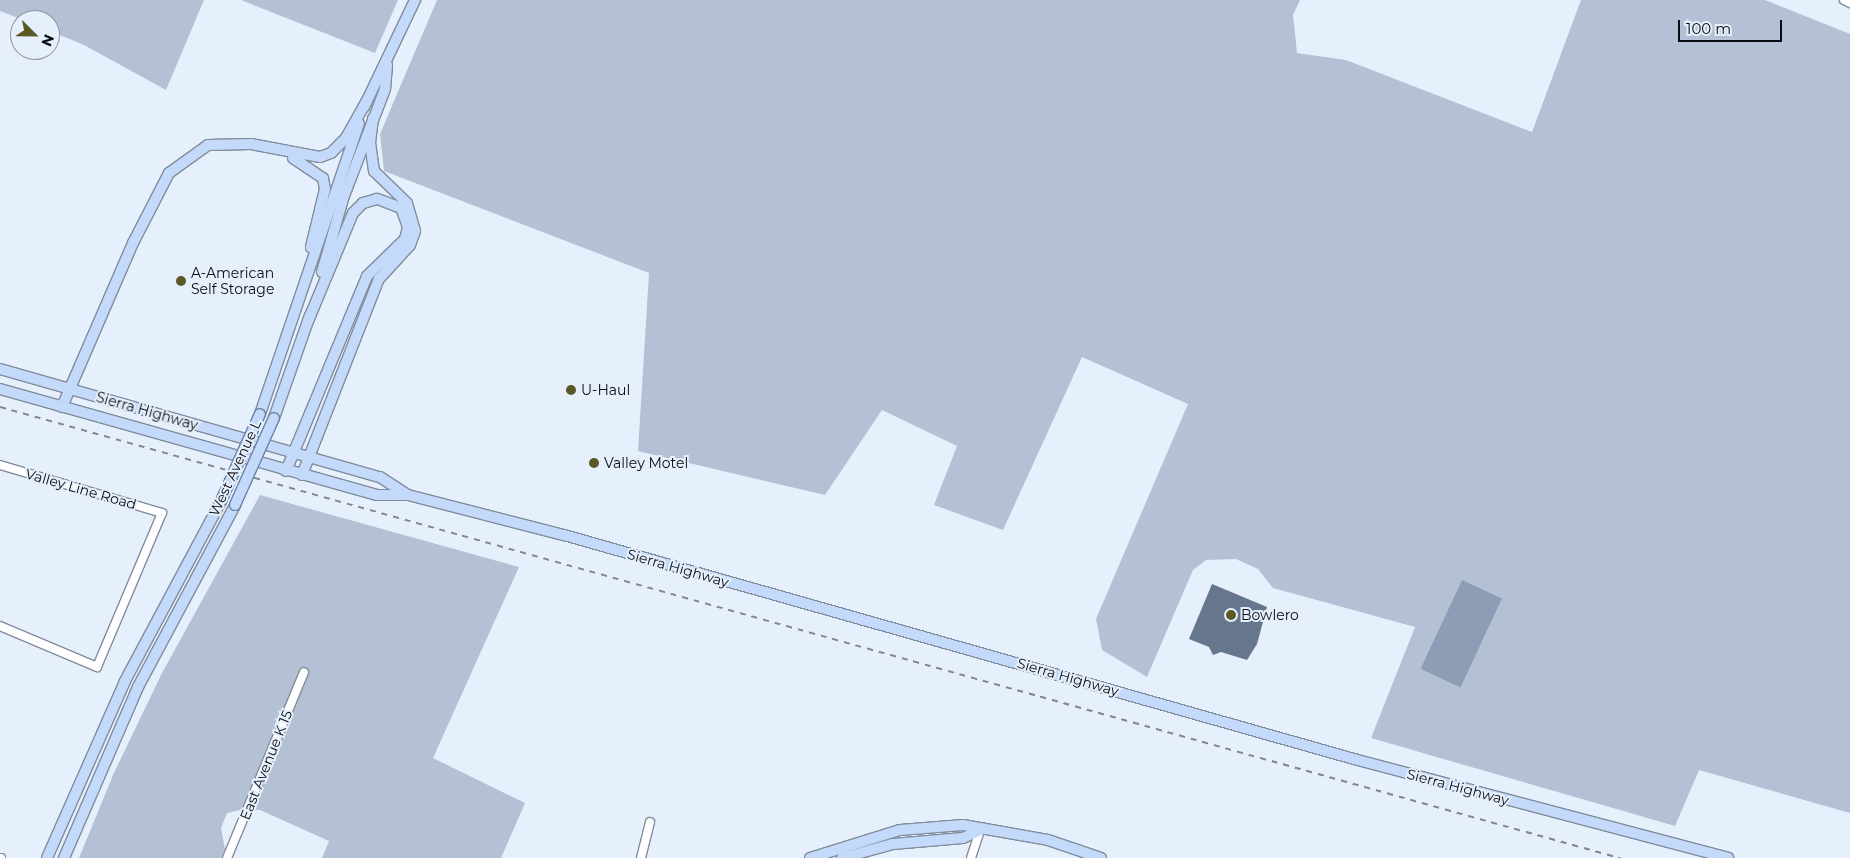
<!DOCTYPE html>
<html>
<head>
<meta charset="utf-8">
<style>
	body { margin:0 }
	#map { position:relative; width:1850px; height:858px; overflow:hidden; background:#e6effc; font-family:Montserrat,sans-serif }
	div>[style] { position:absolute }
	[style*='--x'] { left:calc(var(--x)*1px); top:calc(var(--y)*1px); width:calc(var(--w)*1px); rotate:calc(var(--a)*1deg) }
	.green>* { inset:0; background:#b4c1d4 }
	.water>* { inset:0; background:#8c9db5; transform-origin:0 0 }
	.building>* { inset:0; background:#66768d }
	.roads { filter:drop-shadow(1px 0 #828c9b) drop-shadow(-1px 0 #828c9b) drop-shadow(0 1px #828c9b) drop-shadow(0 -1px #828c9b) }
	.minor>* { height:8px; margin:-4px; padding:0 4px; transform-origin:4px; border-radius:4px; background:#fff }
	.major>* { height:10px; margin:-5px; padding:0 5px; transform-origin:5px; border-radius:5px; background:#c4dafa }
	.rail>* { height:2px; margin-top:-1px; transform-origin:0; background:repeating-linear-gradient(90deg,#808790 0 6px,transparent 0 12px) }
	.bridges { filter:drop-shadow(1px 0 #6982a6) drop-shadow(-1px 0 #6982a6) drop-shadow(0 1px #6982a6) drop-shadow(0 -1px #6982a6) }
	.major-bridge>* { height:10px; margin:-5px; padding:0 5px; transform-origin:5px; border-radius:5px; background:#c4dafa }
	.dots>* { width:14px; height:14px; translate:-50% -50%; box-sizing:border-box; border:2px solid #e6effc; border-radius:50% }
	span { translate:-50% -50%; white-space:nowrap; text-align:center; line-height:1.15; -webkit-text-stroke:4px #e6effc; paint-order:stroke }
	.poi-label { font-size:14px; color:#090c11 }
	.left { translate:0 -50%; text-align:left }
	.street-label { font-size:14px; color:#090c11 }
	.north { position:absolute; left:10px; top:10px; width:50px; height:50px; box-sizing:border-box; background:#e6effc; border:1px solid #8e949e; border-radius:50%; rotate:113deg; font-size:14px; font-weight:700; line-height:20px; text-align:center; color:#090c11 }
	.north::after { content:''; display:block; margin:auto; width:18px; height:22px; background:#5a5926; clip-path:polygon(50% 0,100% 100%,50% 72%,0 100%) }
	.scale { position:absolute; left:1678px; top:20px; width:104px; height:22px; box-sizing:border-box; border:2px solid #090c11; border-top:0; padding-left:6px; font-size:15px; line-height:18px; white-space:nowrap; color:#090c11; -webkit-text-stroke:4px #e6effc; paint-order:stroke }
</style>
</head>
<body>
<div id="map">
	<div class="green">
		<div style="clip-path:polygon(0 0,204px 0,166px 90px,84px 45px,50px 31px,50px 20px,23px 20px,0 11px)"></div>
		<div style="clip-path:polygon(241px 0,398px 0,375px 53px)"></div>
		<div style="clip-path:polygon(437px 0,1300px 0,1293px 15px,1297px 53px,1346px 60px,1532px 132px,1581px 0,1765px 0,1850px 34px,1850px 813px,1699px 770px,1675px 826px,1371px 738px,1415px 627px,1273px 588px,1258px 569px,1236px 559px,1206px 560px,1193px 570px,1147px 677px,1102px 650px,1096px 619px,1188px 404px,1082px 357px,1003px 530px,934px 505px,957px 446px,882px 410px,825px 495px,638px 451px,649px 273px,384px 171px,380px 134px)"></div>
		<div style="clip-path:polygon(260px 495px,519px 567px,433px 758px,525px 803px,501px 858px,322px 858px,329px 841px,260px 810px,244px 809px,227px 813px,221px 828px,225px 849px,221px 858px,79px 858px,113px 775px,162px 673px)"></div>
	</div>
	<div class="water">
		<div style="left:1462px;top:580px;width:44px;height:98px;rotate:25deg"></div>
	</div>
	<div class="building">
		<div style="clip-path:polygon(1212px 584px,1267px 607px,1257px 644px,1247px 660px,1221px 652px,1213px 655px,1209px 647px,1189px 639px)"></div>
	</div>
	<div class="roads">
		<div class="minor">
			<div style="--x:1844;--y:0;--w:7;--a:27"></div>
			<div style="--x:0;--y:465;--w:169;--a:16.5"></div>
			<div style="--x:162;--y:513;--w:167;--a:112.9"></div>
			<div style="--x:97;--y:667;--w:105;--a:-157.1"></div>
			<div style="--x:0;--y:858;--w:1;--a:0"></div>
			<div style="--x:227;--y:858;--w:201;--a:-67.5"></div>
			<div style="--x:641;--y:858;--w:37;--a:-76"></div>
			<div style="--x:971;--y:858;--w:29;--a:-72"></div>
		</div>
		<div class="major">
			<div style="--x:364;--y:107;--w:119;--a:-64.5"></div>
			<div style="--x:293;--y:158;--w:36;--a:34"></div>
			<div style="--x:323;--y:178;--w:11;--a:80"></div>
			<div style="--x:325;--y:189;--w:60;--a:103.6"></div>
			<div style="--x:322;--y:272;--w:79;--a:-73.9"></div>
			<div style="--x:344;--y:196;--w:115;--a:-69"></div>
			<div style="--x:385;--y:89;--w:24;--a:-85"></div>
			<div style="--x:0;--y:369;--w:395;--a:15.9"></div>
			<div style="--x:380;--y:477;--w:33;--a:33"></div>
			<div style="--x:0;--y:389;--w:392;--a:15.7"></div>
			<div style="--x:377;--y:495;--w:31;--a:0"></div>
			<div style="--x:408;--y:495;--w:161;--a:14.4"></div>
			<div style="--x:564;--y:535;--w:821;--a:15.83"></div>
			<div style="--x:1354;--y:759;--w:387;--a:14.8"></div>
			<div style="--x:62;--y:407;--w:179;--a:-66.6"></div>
			<div style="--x:133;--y:243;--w:79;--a:-62.8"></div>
			<div style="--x:169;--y:173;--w:48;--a:-35.7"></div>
			<div style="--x:208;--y:145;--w:43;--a:-1.3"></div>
			<div style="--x:251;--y:144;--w:70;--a:10.7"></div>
			<div style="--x:320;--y:157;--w:12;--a:-20"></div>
			<div style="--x:331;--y:153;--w:21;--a:-45"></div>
			<div style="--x:346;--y:138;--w:41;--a:-60.9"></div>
			<div style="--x:260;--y:414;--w:307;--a:-71.2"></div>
			<div style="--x:274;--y:418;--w:109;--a:-70.7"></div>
			<div style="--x:286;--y:471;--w:211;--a:-67.4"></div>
			<div style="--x:367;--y:276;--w:53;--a:-44.2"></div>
			<div style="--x:405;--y:239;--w:12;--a:-76"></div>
			<div style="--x:408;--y:227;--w:20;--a:-110"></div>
			<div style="--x:401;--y:208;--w:26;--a:-159"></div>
			<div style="--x:377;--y:199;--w:15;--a:164"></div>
			<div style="--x:363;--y:203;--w:14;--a:135"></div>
			<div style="--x:353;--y:213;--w:117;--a:112.6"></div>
			<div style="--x:302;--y:475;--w:211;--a:-68.6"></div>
			<div style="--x:379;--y:279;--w:46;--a:-47.6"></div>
			<div style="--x:410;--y:245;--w:15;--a:-70"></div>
			<div style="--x:415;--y:231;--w:29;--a:-106"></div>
			<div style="--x:407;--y:203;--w:46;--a:-135.9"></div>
			<div style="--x:374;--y:171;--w:28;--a:-98"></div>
			<div style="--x:370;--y:143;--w:25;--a:-83"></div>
			<div style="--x:47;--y:858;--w:193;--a:-66.2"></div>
			<div style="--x:125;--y:681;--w:204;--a:-61.9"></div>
			<div style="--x:64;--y:858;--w:186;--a:-66.6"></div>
			<div style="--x:138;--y:687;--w:206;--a:-61.9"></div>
			<div style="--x:810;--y:858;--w:94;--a:-17.3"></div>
			<div style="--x:900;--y:830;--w:63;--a:-4.5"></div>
			<div style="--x:963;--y:825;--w:86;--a:10"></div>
			<div style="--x:1048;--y:840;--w:56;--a:18.8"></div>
			<div style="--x:842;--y:858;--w:53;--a:-15.4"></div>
			<div style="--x:893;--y:844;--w:70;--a:-4.9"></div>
			<div style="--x:963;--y:838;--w:19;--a:-25"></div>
		</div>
	</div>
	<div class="rail">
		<div style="--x:0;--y:407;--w:1682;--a:15.56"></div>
	</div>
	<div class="bridges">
		<div class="major-bridge">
			<div style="--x:221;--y:501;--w:95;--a:-65.9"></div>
			<div style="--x:235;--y:505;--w:95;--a:-65.9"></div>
		</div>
	</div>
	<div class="dots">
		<div style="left:181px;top:281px;background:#5a5926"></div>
		<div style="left:571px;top:390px;background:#5a5926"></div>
		<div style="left:594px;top:463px;background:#5a5926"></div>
		<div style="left:1231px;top:615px;background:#5a5926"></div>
	</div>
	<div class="poi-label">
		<span class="left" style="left:191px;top:281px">A-American<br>Self Storage</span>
		<span class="left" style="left:581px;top:390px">U-Haul</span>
		<span class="left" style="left:604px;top:463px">Valley Motel</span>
		<span class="left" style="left:1241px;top:615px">Bowlero</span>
	</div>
	<div class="street-label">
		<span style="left:147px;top:411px;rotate:16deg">Sierra Highway</span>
		<span style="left:235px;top:468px;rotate:-65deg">West Avenue L</span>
		<span style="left:81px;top:489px;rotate:16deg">Valley Line Road</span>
		<span style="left:678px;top:568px;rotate:16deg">Sierra Highway</span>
		<span style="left:1068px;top:677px;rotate:16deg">Sierra Highway</span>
		<span style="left:266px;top:765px;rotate:-68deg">East Avenue K 15</span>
		<span style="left:1458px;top:787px;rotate:15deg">Sierra Highway</span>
	</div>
	<div class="north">N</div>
	<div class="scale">100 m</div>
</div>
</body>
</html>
